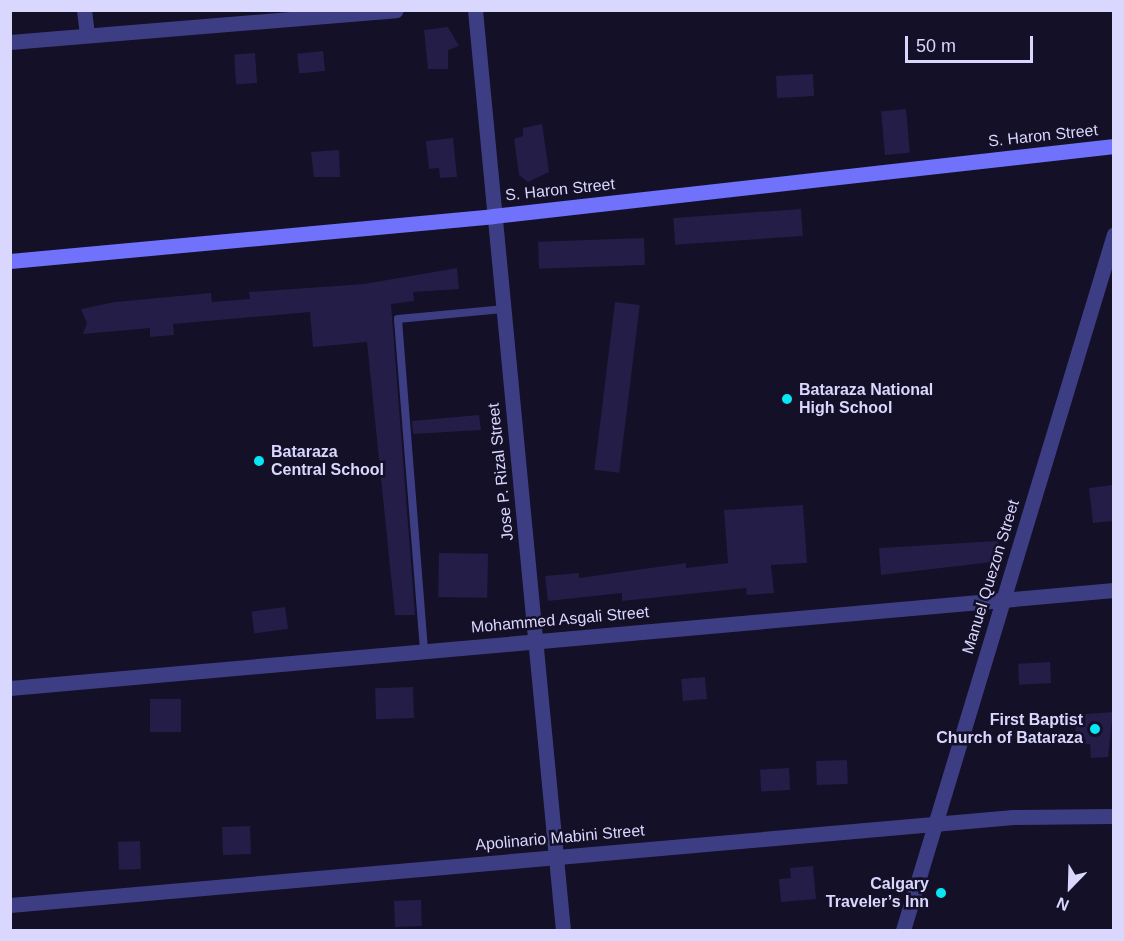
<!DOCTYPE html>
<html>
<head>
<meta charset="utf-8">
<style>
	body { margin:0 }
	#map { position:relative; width:1124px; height:941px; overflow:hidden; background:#131027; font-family:Arial,sans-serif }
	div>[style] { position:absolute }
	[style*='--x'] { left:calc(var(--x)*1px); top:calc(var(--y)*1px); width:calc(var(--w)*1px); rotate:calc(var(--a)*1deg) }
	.building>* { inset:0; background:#241d47; transform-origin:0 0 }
	.lane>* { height:8px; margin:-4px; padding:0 4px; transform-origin:4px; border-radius:4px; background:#3d3d84 }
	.street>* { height:15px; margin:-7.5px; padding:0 7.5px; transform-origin:7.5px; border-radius:7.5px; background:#3d3d84 }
	.secondary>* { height:15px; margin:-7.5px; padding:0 7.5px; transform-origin:7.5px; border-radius:7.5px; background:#7172fb }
	.dots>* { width:16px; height:16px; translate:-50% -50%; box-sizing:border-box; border:3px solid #131027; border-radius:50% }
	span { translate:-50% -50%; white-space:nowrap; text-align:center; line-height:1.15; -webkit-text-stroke:5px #131027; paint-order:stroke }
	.street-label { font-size:16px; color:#dad7fe }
	.poi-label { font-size:16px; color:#dad7fe; font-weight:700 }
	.left { translate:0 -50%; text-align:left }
	.right { translate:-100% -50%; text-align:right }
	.frame { position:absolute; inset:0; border:12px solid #dad7fe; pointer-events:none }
	.north { position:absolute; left:1040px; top:857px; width:60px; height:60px; -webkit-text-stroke:4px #131027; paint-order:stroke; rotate:203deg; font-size:16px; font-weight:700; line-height:24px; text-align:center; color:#dad7fe }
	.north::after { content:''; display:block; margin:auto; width:21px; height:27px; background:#dad7fe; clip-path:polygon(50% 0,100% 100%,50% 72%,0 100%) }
	.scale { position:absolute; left:905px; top:36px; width:128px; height:27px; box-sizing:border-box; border:3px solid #dad7fe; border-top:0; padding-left:8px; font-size:18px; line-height:21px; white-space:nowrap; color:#dad7fe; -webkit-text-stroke:4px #131027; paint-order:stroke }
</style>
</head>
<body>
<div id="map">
	<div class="building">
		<div style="clip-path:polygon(448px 27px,459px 46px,448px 50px,448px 69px,428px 69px,424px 30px)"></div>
		<div style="left:323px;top:51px;width:20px;height:26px;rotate:84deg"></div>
		<div style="left:255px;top:53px;width:30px;height:21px;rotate:86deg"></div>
		<div style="left:813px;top:74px;width:22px;height:37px;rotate:87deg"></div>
		<div style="left:906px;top:109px;width:44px;height:25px;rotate:85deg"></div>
		<div style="clip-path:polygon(542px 124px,549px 172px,528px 182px,519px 175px,514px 139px,523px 136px,523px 128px)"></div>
		<div style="clip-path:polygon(453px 138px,457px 177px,440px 178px,439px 168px,429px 169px,426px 141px)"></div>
		<div style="clip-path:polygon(339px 150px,340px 177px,314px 177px,311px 152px)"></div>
		<div style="left:801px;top:209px;width:27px;height:128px;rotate:86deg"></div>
		<div style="left:644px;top:238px;width:27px;height:106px;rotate:88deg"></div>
		<div style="clip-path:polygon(457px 268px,459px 289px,413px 292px,414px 301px,391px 304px,415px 615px,395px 615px,367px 342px,313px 347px,310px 312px,173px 324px,174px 335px,150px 337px,150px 328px,83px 334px,87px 323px,81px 309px,115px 302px,211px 293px,212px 302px,250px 299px,249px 292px,364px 284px)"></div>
		<div style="left:615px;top:302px;width:25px;height:169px;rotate:7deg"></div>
		<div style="clip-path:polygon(479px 415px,481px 430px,413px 434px,412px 421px)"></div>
		<div style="clip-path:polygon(1113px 485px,1113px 521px,1093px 523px,1089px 488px)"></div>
		<div style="clip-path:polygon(803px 505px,807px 563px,771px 565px,774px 593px,747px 595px,746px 588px,622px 601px,622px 593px,548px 601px,545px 576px,579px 573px,579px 578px,686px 563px,686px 568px,728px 563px,724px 510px)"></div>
		<div style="clip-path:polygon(998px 541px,1001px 561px,881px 575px,879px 548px)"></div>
		<div style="left:439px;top:553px;width:49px;height:44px;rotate:1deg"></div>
		<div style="left:285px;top:607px;width:22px;height:34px;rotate:82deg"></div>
		<div style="left:1050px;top:662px;width:21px;height:32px;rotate:87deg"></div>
		<div style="left:705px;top:677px;width:22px;height:24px;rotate:85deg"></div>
		<div style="left:413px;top:687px;width:31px;height:38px;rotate:88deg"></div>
		<div style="left:150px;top:699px;width:31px;height:33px"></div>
		<div style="clip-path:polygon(1113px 712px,1108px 757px,1091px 758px,1090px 744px,1077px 745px,1074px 715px)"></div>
		<div style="left:847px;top:760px;width:24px;height:31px;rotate:88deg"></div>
		<div style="left:789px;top:768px;width:22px;height:29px;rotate:87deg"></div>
		<div style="left:250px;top:826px;width:28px;height:28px;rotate:88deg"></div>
		<div style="left:140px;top:841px;width:28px;height:22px;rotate:88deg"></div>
		<div style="clip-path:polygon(813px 866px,816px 899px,781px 902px,779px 879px,791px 878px,790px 868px)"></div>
		<div style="left:421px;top:900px;width:26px;height:27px;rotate:88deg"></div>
	</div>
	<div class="lane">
		<div style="--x:424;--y:650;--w:332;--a:-94.5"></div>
		<div style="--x:398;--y:319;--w:105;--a:-5.4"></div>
	</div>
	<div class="street">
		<div style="--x:84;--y:10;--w:24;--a:83"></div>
		<div style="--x:475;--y:10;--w:924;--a:84.54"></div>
		<div style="--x:10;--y:42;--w:387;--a:-4.7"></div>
		<div style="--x:10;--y:688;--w:1108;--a:-5.07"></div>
		<div style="--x:10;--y:905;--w:1007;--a:-5.01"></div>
		<div style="--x:1013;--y:817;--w:101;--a:-0.6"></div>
		<div style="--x:903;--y:930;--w:727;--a:-73.13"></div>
	</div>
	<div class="secondary">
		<div style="--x:10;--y:261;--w:485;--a:-5.3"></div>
		<div style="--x:493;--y:216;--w:625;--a:-6.43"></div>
	</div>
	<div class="dots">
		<div style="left:787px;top:399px;background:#09e7f7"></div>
		<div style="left:259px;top:461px;background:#09e7f7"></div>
		<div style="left:1095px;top:729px;background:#09e7f7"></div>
		<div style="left:941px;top:893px;background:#09e7f7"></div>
	</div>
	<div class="street-label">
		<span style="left:1043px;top:136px;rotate:-6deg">S. Haron Street</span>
		<span style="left:560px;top:190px;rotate:-6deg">S. Haron Street</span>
		<span style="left:501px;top:472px;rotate:-96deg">Jose P. Rizal Street</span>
		<span style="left:991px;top:577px;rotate:-73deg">Manuel Quezon Street</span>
		<span style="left:560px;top:620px;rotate:-5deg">Mohammed Asgali Street</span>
		<span style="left:560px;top:838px;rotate:-5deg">Apolinario Mabini Street</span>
	</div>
	<div class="poi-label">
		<span class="left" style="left:799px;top:399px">Bataraza National<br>High School</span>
		<span class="left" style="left:271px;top:461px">Bataraza<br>Central School</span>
		<span class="right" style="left:1083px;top:729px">First Baptist<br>Church of Bataraza</span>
		<span class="right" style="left:929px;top:893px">Calgary<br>Traveler’s Inn</span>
	</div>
	<div class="frame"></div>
	<div class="north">N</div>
	<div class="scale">50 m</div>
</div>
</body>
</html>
